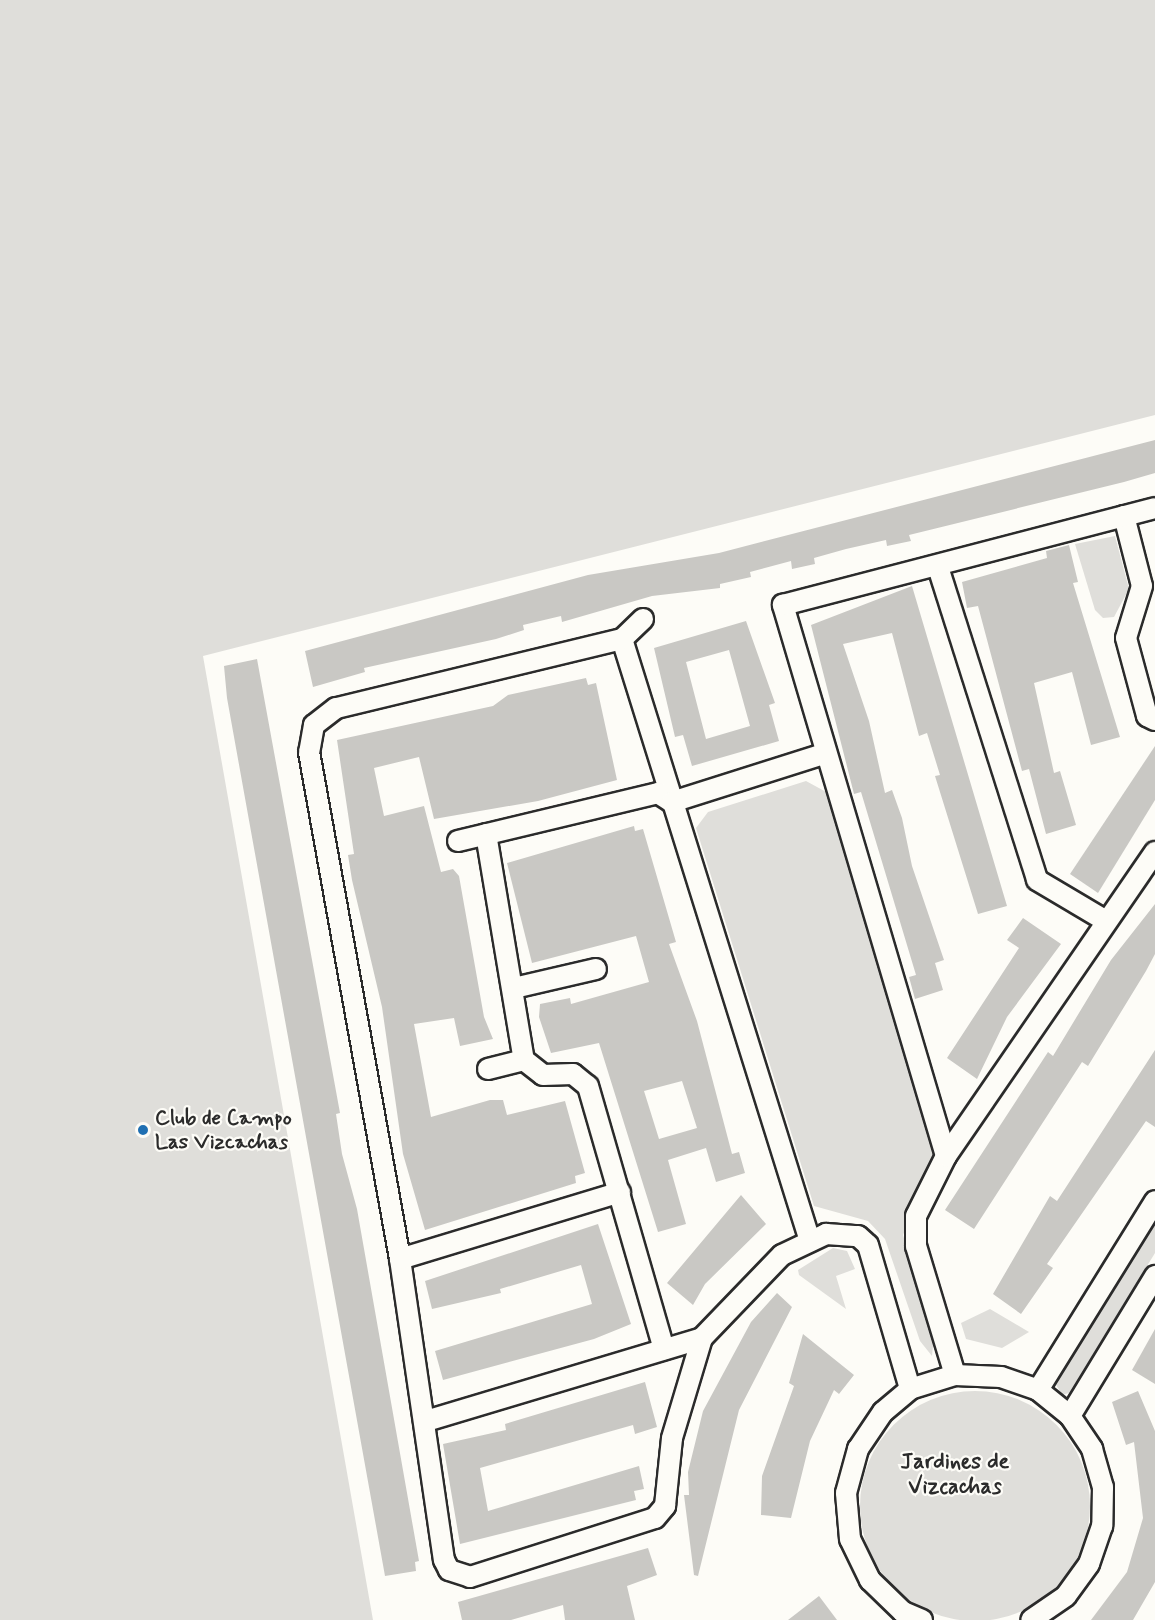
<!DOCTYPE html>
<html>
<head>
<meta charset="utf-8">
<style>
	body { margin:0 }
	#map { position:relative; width:1155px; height:1620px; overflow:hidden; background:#fdfcf7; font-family:Mynerve,sans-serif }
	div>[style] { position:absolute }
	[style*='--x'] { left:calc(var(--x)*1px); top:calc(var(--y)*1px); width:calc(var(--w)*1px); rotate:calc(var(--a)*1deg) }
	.green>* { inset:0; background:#dfdeda }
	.round { border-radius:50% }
	.building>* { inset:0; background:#c9c8c4 }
	.roads { filter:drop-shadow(2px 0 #2b2b2b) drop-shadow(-2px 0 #2b2b2b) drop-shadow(0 2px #2b2b2b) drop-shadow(0 -2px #2b2b2b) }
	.street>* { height:20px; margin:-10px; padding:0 10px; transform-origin:10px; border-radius:10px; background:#fdfcf7 }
	.dots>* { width:16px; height:16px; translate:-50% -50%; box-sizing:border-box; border:3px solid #fdfcf7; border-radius:50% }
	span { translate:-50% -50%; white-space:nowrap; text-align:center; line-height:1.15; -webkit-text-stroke:4.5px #fdfcf7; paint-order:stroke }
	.poi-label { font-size:21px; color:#2b2b2b; font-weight:700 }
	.left { translate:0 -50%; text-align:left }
	.neighbourhood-label { font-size:22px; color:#2b2b2b; font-weight:700 }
</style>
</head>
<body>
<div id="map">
	<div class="green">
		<div style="clip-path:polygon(0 0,1155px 0,1155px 415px,203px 656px,373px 1620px,0 1620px)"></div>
		<div style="clip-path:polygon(1115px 536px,1129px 589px,1114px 617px,1103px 618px,1095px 610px,1075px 544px)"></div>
		<div style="clip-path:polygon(806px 781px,828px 793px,937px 1156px,903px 1235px,934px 1335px,932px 1356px,920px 1341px,885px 1239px,868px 1221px,814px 1206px,696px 828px,708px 812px)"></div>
		<div style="clip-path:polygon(1155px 1223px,1155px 1253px,1069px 1393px,1062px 1395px,1055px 1383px,1057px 1375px)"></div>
		<div style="clip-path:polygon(833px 1248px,847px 1251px,855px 1269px,836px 1276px,846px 1309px,799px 1275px,798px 1270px)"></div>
		<div style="clip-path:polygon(990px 1309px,1029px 1332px,1002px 1348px,966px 1339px,961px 1323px)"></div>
		<div class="round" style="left:860px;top:1391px;width:230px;height:230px"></div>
	</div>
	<div class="building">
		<div style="clip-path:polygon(1155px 440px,1155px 473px,1124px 482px,909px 535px,911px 541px,887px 546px,886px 540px,846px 549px,814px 558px,815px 564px,792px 569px,791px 561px,750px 572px,751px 577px,720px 584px,720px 588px,652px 596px,562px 622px,561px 616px,523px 625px,524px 630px,496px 639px,364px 668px,365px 672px,313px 687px,305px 651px,588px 575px,719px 553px)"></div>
		<div style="clip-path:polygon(1069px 545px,1078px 582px,1073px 583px,1120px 737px,1091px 745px,1072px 672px,1034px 683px,1054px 773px,1060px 771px,1076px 825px,1046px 834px,1029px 769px,1022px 771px,978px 606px,967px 608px,962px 582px,1047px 558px,1046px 551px)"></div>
		<div style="clip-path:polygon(912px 586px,1007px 906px,978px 914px,935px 776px,940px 775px,927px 733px,919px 736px,892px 633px,843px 644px,869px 721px,885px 793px,892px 790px,902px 818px,912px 866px,944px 960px,935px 963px,943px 990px,915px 999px,909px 977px,916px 975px,861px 792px,854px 794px,811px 625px)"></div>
		<div style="clip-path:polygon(evenodd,746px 621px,775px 703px,769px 705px,779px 741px,692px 766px,683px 735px,675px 737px,654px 648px,746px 621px,729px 650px,750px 726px,706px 739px,686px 662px,729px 650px)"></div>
		<div style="clip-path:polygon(257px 659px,340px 1113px,336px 1114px,342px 1154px,357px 1209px,419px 1561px,415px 1562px,416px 1571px,385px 1576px,227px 698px,224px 666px)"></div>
		<div style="clip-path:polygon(586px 678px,588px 685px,596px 683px,617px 780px,538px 801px,434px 819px,419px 757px,374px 768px,384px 816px,424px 806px,441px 872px,453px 869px,459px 876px,484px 1017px,493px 1039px,460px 1046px,454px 1018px,414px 1024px,431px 1117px,490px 1100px,503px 1100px,507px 1115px,565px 1101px,585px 1173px,575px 1176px,576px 1183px,425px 1230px,403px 1154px,382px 1007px,352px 880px,348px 855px,354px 854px,337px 740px,493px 706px,508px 695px)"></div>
		<div style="clip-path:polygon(1155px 746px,1155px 800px,1098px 893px,1070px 874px)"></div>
		<div style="clip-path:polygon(evenodd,634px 826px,635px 831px,643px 829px,676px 942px,669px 944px,697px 1021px,732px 1154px,739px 1152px,745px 1173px,716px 1182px,706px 1148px,668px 1160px,686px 1224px,658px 1232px,599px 1043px,551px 1053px,539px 1017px,540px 1004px,570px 998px,571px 1004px,649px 982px,636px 936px,532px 963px,507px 863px,634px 826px,682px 1081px,697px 1128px,659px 1139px,644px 1091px,682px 1081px)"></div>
		<div style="clip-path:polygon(1155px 904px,1155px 954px,1146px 971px,1088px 1066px,1082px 1062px,974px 1229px,945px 1210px,1048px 1052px,1053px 1056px,1111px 960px)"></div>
		<div style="clip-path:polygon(1023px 918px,1061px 944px,1007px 1017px,977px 1079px,947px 1058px,1019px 948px,1007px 940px)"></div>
		<div style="clip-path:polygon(1155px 1050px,1155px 1127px,1146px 1121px,1047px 1264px,1053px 1268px,1021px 1314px,993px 1294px,1050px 1196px,1057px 1201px)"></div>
		<div style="clip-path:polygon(741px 1195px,766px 1224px,705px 1284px,693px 1305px,667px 1283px)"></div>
		<div style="clip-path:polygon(598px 1224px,631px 1324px,594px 1339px,443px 1380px,435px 1351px,592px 1304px,581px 1265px,500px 1289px,501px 1293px,432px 1309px,425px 1281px)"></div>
		<div style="clip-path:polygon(777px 1293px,792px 1307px,739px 1410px,698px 1576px,694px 1575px,684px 1495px,689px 1495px,688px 1472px,703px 1411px,751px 1322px)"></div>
		<div style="clip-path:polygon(1155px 1329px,1155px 1384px,1132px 1370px)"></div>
		<div style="clip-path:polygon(803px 1334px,854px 1375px,839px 1394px,834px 1390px,810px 1441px,791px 1518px,761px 1515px,762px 1476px,794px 1386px,789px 1383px)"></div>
		<div style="clip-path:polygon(645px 1382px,657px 1427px,635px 1434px,633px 1425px,480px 1468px,488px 1511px,639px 1466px,644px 1489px,634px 1491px,636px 1500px,460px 1544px,443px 1444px,506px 1430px,505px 1424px)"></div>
		<div style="clip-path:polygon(1138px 1391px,1155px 1431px,1155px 1582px,1133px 1620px,1091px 1620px,1127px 1572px,1143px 1518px,1134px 1442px,1126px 1445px,1112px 1402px)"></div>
		<div style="clip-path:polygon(648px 1548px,657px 1575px,627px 1586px,635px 1620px,565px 1620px,563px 1605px,511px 1620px,462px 1620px,458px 1602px)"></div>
		<div style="clip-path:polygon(819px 1596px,837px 1620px,788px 1620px)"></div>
	</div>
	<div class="roads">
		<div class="street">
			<div style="--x:1124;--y:516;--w:72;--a:75.6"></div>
			<div style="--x:1142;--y:586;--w:54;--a:107.1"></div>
			<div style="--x:1126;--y:638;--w:81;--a:74.9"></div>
			<div style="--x:1147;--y:716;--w:9;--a:27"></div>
			<div style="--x:938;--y:567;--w:328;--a:72.4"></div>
			<div style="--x:1037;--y:880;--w:80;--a:30.7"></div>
			<div style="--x:643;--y:619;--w:29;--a:136"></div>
			<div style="--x:622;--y:639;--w:631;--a:72.66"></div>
			<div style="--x:622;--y:639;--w:294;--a:166.4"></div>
			<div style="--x:336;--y:708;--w:28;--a:142"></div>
			<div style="--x:314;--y:725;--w:27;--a:100"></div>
			<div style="--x:309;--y:752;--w:515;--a:79.82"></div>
			<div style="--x:400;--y:1259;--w:304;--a:81.7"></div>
			<div style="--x:444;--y:1560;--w:11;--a:63"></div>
			<div style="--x:449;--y:1570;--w:22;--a:18"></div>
			<div style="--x:470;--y:1577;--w:194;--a:-17.7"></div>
			<div style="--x:655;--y:1518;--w:16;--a:-50"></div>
			<div style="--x:665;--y:1506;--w:68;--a:-84.1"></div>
			<div style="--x:672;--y:1438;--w:104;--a:-73.3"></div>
			<div style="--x:702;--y:1338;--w:115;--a:-46.1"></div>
			<div style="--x:782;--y:1255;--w:49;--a:-25.5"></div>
			<div style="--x:826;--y:1234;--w:32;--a:4"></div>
			<div style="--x:858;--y:1236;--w:13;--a:42"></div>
			<div style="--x:868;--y:1245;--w:150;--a:73.7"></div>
			<div style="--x:486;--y:834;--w:229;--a:80.5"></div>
			<div style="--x:524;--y:1060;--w:24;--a:38"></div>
			<div style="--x:543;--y:1075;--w:30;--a:-2"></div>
			<div style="--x:573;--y:1074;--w:19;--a:39"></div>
			<div style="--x:588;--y:1086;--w:274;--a:73.9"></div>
			<div style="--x:458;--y:841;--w:206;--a:-13.5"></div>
			<div style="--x:658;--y:793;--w:17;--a:33"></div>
			<div style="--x:672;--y:802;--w:158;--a:-17.6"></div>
			<div style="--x:514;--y:988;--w:84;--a:-13"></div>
			<div style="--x:488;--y:1069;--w:37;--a:-14"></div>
			<div style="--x:946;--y:1156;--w:575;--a:-106.48"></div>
			<div style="--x:783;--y:605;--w:384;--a:-14.6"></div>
			<div style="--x:400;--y:1259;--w:230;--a:-16.9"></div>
			<div style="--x:955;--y:1375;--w:135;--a:-106.8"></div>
			<div style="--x:916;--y:1246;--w:30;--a:-90"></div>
			<div style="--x:916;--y:1216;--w:67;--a:-63.4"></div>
			<div style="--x:946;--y:1156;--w:369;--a:-55.5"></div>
			<div style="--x:1038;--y:1390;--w:222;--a:-58.2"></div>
			<div style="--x:1070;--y:1416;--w:164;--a:-58.7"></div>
			<div style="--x:426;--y:1421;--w:288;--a:-16.7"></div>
			<div style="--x:922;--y:1620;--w:21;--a:-157"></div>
			<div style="--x:903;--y:1612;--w:46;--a:-135.9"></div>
			<div style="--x:870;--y:1580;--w:46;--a:-116"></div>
			<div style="--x:850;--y:1539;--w:46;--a:-95"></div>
			<div style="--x:846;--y:1493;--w:46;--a:-74.7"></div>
			<div style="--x:858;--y:1449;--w:45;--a:-56"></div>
			<div style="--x:883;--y:1412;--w:35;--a:-40"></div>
			<div style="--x:910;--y:1389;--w:47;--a:-17.3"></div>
			<div style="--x:955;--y:1375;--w:46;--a:2.5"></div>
			<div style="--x:1001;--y:1377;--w:39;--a:19"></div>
			<div style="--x:1038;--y:1390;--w:41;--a:39.1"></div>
			<div style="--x:1070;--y:1416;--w:40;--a:56"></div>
			<div style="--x:1092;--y:1449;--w:40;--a:74"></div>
			<div style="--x:1103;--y:1487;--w:39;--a:91"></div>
			<div style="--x:1102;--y:1526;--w:40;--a:108.9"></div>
			<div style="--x:1089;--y:1564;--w:39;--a:126"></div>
			<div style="--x:1066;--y:1596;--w:42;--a:145.6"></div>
		</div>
	</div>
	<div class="dots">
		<div style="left:143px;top:1130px;background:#1f6fb2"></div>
	</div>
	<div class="poi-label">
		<span class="left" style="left:155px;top:1130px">Club de Campo<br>Las Vizcachas</span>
	</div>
	<div class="neighbourhood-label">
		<span style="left:955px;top:1475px">Jardines de<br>Vizcachas</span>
	</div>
</div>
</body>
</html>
